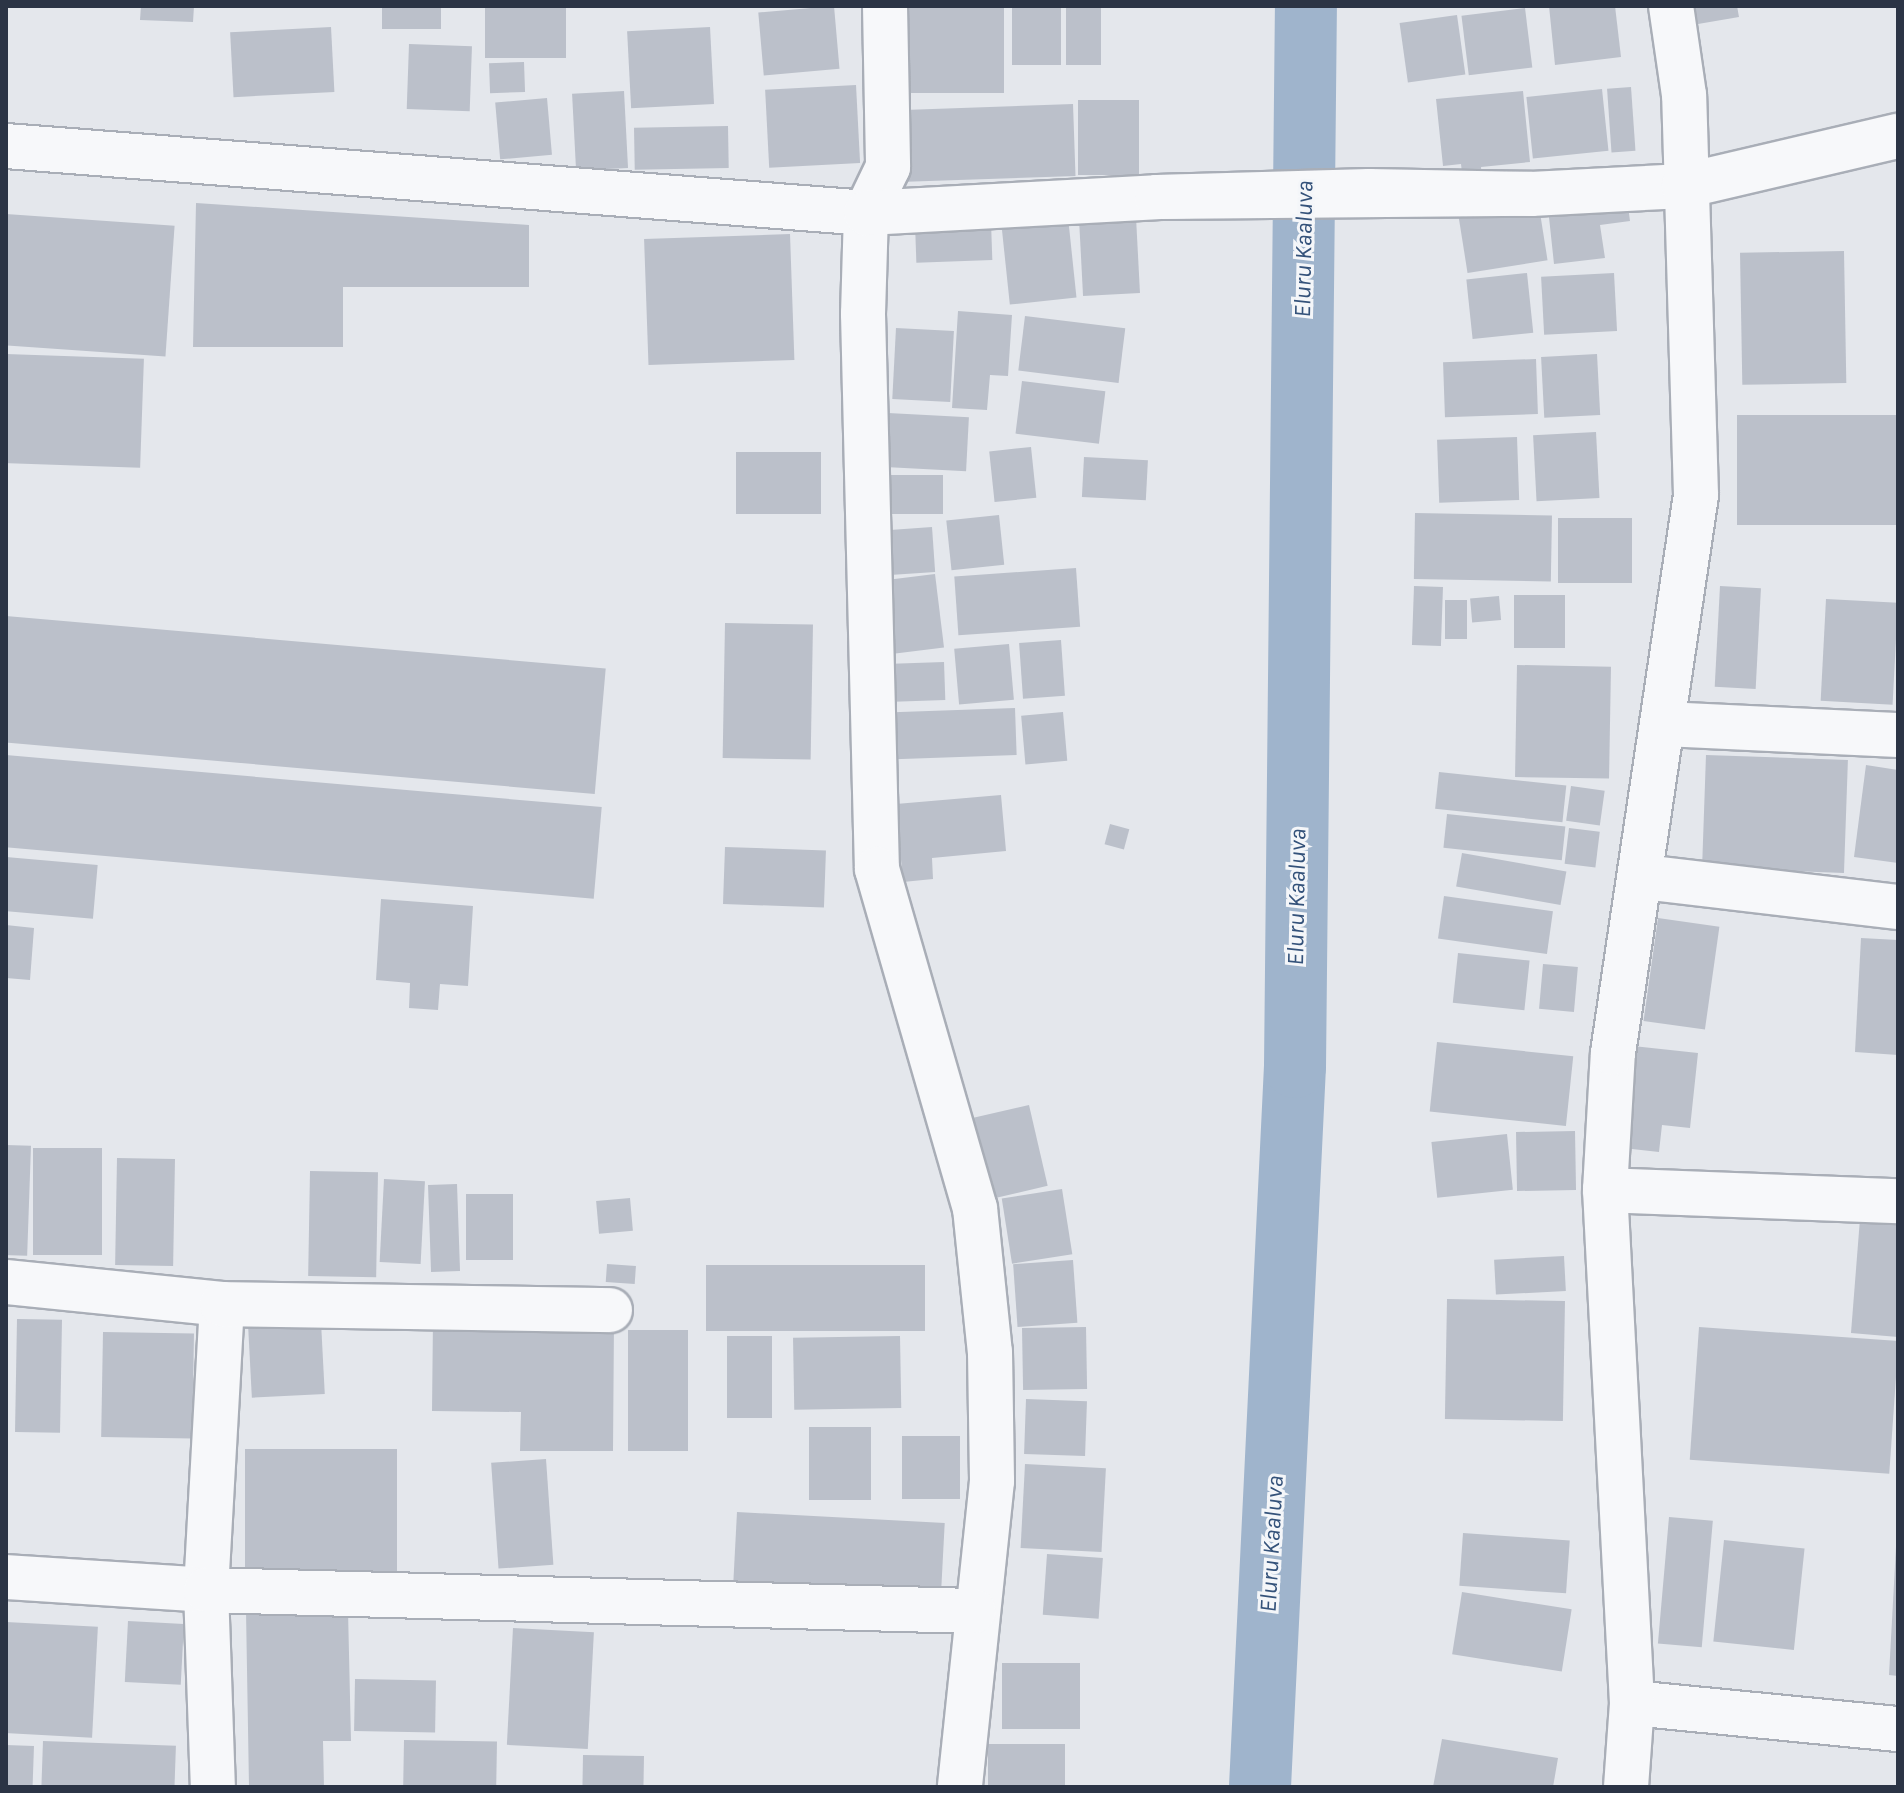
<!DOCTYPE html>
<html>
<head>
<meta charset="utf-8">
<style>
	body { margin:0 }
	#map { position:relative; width:1904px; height:1793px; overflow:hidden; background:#e4e7ec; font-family:Karla,sans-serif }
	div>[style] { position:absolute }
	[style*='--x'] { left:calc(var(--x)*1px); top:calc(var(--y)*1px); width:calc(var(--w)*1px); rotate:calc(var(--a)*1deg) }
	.canal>* { height:62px; margin:-31px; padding:0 31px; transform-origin:31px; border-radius:31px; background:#9fb4cc }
	.building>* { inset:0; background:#bbc0ca; transform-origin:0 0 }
	.roads { filter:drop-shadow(2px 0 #a9aeb7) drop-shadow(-2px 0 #a9aeb7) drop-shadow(0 2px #a9aeb7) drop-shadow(0 -2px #a9aeb7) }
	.minor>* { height:44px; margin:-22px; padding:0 22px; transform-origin:22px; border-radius:22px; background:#f7f8fa }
	.tertiary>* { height:44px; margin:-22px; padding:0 22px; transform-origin:22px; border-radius:22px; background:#f7f8fa }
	span { translate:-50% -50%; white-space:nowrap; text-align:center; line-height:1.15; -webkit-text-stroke:6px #f4f6f9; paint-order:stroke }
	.water-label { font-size:24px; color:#34527a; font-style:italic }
	.frame { position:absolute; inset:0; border:8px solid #2b3445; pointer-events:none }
</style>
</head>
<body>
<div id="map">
	<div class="canal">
		<div style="--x:1260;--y:1787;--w:721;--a:-87.22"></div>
		<div style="--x:1295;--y:1067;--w:1061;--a:-89.41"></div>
	</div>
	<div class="building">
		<div style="clip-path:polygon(141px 6px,194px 6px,193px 22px,140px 20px)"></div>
		<div style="left:382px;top:6px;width:59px;height:23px"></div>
		<div style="left:485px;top:6px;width:81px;height:52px"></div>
		<div style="left:834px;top:6px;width:63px;height:76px;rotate:85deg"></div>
		<div style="left:898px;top:6px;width:106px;height:87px"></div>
		<div style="left:1012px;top:6px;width:49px;height:59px"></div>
		<div style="left:1066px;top:6px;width:35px;height:59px"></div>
		<div style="clip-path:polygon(1549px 6px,1615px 6px,1621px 57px,1555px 65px)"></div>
		<div style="clip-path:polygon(1695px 6px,1737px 6px,1739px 17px,1698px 24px)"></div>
		<div style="left:1525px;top:8px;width:60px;height:64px;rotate:83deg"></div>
		<div style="left:1457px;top:15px;width:60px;height:58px;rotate:82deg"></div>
		<div style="left:331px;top:27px;width:65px;height:101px;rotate:87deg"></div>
		<div style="left:710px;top:27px;width:77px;height:83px;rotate:87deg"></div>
		<div style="left:409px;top:44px;width:63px;height:65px;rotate:2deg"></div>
		<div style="left:524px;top:62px;width:30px;height:35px;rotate:88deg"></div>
		<div style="left:856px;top:85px;width:78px;height:91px;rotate:87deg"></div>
		<div style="left:1631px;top:87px;width:64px;height:24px;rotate:86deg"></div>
		<div style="left:1602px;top:89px;width:62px;height:76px;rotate:84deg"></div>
		<div style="left:624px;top:91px;width:77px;height:52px;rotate:87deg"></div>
		<div style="clip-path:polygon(1523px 91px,1530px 162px,1481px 167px,1482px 180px,1463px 182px,1461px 164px,1443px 166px,1436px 99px)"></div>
		<div style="left:547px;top:98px;width:57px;height:52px;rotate:85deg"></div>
		<div style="left:1139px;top:100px;width:75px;height:61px;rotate:90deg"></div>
		<div style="left:1073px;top:104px;width:72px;height:169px;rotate:88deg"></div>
		<div style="left:728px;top:126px;width:42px;height:94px;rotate:89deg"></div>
		<div style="clip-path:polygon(1627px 199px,1630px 221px,1600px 225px,1605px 258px,1554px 264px,1548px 208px)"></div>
		<div style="left:1538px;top:200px;width:61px;height:81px;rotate:81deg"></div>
		<div style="clip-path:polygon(196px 203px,529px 225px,529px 287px,343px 287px,343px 347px,193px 347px)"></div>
		<div style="left:6px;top:214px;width:169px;height:131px;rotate:4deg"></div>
		<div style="left:1068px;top:217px;width:81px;height:67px;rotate:84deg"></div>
		<div style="left:1136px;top:217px;width:76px;height:57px;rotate:87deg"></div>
		<div style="left:991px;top:222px;width:38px;height:76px;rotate:88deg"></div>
		<div style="left:790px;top:234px;width:126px;height:146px;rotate:88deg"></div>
		<div style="left:1844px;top:251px;width:132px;height:104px;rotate:89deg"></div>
		<div style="left:1527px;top:273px;width:60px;height:61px;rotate:84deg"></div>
		<div style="left:1614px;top:273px;width:58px;height:73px;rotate:87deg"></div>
		<div style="clip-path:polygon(958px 311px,1012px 315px,1008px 376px,990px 375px,987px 410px,952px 408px)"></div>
		<div style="left:1025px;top:316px;width:101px;height:55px;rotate:7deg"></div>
		<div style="left:896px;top:328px;width:58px;height:71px;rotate:3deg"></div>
		<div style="left:6px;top:354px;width:138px;height:109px;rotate:2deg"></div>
		<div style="left:1597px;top:354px;width:61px;height:56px;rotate:87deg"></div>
		<div style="left:1536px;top:359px;width:55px;height:93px;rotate:88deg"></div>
		<div style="left:1022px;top:381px;width:84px;height:53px;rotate:7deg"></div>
		<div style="left:888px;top:413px;width:81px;height:54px;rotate:3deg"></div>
		<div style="left:1737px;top:415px;width:161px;height:110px"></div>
		<div style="left:1596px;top:432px;width:66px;height:63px;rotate:87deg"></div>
		<div style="left:1517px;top:437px;width:63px;height:80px;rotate:88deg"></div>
		<div style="left:1031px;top:447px;width:51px;height:42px;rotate:84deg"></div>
		<div style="left:821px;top:452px;width:62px;height:85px;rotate:90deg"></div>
		<div style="left:1084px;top:457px;width:64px;height:40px;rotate:3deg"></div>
		<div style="left:888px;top:475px;width:55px;height:39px"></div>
		<div style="left:1415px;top:513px;width:137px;height:66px;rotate:1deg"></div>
		<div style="left:999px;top:515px;width:50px;height:53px;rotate:84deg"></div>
		<div style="left:1558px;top:518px;width:74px;height:65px"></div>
		<div style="left:932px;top:527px;width:45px;height:49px;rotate:86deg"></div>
		<div style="left:1076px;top:568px;width:59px;height:122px;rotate:86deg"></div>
		<div style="left:935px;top:574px;width:74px;height:51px;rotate:83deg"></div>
		<div style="left:1414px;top:586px;width:29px;height:59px;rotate:2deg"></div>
		<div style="left:1720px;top:586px;width:41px;height:101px;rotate:3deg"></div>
		<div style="left:1514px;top:595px;width:51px;height:53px"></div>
		<div style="left:1499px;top:596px;width:24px;height:29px;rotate:85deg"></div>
		<div style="left:1826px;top:599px;width:72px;height:102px;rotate:3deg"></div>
		<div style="left:1445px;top:600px;width:22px;height:39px"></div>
		<div style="left:6px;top:616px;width:602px;height:126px;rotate:5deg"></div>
		<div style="left:725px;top:623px;width:88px;height:135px;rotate:1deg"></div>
		<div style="left:1061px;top:640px;width:56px;height:42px;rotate:86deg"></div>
		<div style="left:1009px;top:644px;width:56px;height:55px;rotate:85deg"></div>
		<div style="left:944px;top:662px;width:38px;height:59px;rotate:88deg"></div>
		<div style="left:1517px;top:665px;width:94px;height:112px;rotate:1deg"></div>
		<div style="left:1015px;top:708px;width:47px;height:122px;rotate:88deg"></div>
		<div style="left:1063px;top:712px;width:49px;height:42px;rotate:85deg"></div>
		<div style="left:6px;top:755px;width:598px;height:92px;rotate:5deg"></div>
		<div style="left:1706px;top:755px;width:142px;height:113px;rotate:2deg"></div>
		<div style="clip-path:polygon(1866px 765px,1898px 770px,1898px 863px,1854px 857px)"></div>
		<div style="left:1439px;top:772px;width:128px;height:37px;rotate:6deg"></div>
		<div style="left:1571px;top:786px;width:34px;height:35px;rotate:8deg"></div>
		<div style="clip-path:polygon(1001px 795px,1006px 851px,932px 858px,933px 879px,903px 882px,896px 804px)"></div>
		<div style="left:1447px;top:814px;width:119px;height:34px;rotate:6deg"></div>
		<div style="left:1110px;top:824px;width:20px;height:21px;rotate:15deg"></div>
		<div style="left:1569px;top:828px;width:31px;height:36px;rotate:7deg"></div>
		<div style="left:725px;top:847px;width:101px;height:57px;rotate:2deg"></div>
		<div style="left:1462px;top:853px;width:106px;height:34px;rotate:10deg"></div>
		<div style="left:6px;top:857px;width:92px;height:54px;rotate:5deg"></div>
		<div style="left:1444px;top:896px;width:110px;height:43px;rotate:8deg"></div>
		<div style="clip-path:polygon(381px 899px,473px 906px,468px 986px,440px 984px,438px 1010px,409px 1008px,410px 983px,376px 980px)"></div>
		<div style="left:1658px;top:918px;width:62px;height:104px;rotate:8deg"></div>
		<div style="clip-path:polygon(6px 925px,34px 928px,30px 980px,6px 978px)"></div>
		<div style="clip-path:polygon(1861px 938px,1898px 940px,1898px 1055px,1855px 1052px)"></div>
		<div style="left:1458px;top:953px;width:72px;height:50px;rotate:6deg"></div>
		<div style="left:1543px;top:964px;width:35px;height:45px;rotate:5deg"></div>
		<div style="left:1437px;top:1042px;width:137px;height:70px;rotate:6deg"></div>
		<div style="clip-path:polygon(1633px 1046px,1698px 1053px,1690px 1128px,1662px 1125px,1659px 1152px,1623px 1148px)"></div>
		<div style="left:1029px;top:1105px;width:83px;height:57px;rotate:77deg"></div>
		<div style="left:1575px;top:1131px;width:59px;height:59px;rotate:89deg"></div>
		<div style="left:1507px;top:1134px;width:56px;height:76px;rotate:84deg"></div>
		<div style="left:6px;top:1145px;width:25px;height:110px;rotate:2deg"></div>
		<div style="left:33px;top:1148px;width:69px;height:107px"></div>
		<div style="left:117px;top:1158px;width:58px;height:107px;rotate:1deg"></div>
		<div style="left:310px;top:1171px;width:68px;height:105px;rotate:1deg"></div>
		<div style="left:384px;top:1179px;width:41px;height:83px;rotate:3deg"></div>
		<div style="left:457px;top:1184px;width:87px;height:29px;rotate:88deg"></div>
		<div style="left:1062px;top:1189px;width:66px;height:61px;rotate:81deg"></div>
		<div style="left:466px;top:1194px;width:47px;height:66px"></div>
		<div style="left:630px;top:1198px;width:33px;height:34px;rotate:85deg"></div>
		<div style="clip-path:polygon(1861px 1206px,1898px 1209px,1898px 1337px,1851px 1333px)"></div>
		<div style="left:1564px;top:1256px;width:35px;height:70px;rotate:87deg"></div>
		<div style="left:1073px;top:1260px;width:63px;height:60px;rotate:86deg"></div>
		<div style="left:607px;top:1264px;width:29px;height:18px;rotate:4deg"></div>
		<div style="left:706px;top:1265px;width:219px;height:66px"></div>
		<div style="left:1447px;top:1299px;width:118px;height:120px;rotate:1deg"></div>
		<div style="clip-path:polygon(433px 1318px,614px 1321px,613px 1451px,520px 1451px,521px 1412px,432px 1411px)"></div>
		<div style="left:17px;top:1319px;width:45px;height:113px;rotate:1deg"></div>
		<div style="left:321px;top:1322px;width:72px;height:73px;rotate:87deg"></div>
		<div style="left:1086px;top:1327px;width:62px;height:64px;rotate:89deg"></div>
		<div style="left:1699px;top:1327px;width:200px;height:133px;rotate:4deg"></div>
		<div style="left:628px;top:1330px;width:60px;height:121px"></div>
		<div style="left:103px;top:1332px;width:91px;height:105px;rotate:1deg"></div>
		<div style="left:727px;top:1336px;width:45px;height:82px"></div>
		<div style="left:900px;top:1336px;width:72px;height:107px;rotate:89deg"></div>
		<div style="left:1026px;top:1399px;width:61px;height:55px;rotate:2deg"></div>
		<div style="left:809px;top:1427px;width:62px;height:73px"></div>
		<div style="left:902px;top:1436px;width:58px;height:63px"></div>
		<div style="left:397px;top:1449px;width:126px;height:152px;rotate:90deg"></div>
		<div style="left:546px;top:1459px;width:106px;height:55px;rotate:86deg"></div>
		<div style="left:1025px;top:1464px;width:81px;height:84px;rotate:3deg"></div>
		<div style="left:737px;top:1512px;width:208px;height:75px;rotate:3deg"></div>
		<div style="left:1669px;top:1517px;width:44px;height:127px;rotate:5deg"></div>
		<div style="left:1463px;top:1533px;width:107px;height:53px;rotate:4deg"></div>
		<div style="left:1724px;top:1540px;width:81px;height:102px;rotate:6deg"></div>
		<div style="clip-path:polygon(1896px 1547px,1898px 1547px,1898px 1676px,1889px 1675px)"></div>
		<div style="left:1047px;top:1554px;width:56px;height:61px;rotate:4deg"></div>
		<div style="left:1462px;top:1592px;width:111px;height:63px;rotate:9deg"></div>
		<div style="clip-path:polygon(348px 1610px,351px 1741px,323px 1741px,324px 1787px,249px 1787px,246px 1611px)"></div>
		<div style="left:128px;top:1621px;width:56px;height:61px;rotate:3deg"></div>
		<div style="left:6px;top:1622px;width:92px;height:111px;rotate:3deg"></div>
		<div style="left:513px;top:1628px;width:81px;height:117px;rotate:3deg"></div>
		<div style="left:1002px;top:1663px;width:78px;height:66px"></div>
		<div style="left:355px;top:1679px;width:81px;height:52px;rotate:1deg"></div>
		<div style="clip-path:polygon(1442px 1739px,1558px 1758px,1553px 1787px,1433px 1787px)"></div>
		<div style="left:404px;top:1740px;width:93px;height:47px;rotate:1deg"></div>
		<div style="left:43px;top:1741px;width:133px;height:46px;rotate:2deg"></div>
		<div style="left:988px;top:1744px;width:77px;height:43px"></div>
		<div style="left:6px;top:1745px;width:28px;height:42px;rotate:2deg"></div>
		<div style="left:583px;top:1755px;width:61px;height:32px;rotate:1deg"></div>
	</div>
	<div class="roads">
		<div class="minor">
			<div style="--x:885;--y:6;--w:161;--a:88.9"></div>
			<div style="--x:888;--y:167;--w:51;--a:115.6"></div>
			<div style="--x:866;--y:213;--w:101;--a:91.7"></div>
			<div style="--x:863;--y:314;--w:555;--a:88.56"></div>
			<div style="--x:877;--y:869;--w:353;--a:73.9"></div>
			<div style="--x:975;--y:1208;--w:145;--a:84.1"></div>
			<div style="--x:990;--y:1352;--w:129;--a:89.1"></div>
			<div style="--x:992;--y:1481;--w:308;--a:96"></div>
			<div style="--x:6;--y:146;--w:863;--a:4.45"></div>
			<div style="--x:866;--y:213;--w:291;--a:-3.1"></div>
			<div style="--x:1531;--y:194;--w:162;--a:-178.9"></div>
			<div style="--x:1369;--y:191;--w:212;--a:178.4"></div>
			<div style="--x:1157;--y:197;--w:374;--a:-0.5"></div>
			<div style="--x:1531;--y:194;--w:153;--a:-3"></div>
			<div style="--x:1684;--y:186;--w:220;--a:-13.2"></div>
			<div style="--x:1665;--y:724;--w:233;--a:2.7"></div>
			<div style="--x:1643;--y:877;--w:257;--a:6.7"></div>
			<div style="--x:1605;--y:1190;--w:293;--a:2.2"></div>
			<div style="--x:6;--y:1282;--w:217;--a:5.8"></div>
			<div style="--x:222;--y:1304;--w:286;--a:93.2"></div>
			<div style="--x:206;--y:1590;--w:197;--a:88"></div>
			<div style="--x:222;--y:1304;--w:388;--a:0.9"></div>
			<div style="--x:6;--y:1577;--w:200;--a:3.7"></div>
			<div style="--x:206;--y:1590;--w:768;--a:1.57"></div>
			<div style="--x:1632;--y:1703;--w:267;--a:5.6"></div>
		</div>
		<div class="tertiary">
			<div style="--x:1626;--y:1787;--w:84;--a:-85.9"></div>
			<div style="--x:1632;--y:1703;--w:514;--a:-93.01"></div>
			<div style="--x:1605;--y:1190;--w:137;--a:-86.7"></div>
			<div style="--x:1613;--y:1053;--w:564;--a:-81.54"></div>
			<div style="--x:1696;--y:495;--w:400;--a:-91.7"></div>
			<div style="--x:1684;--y:95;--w:90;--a:-98.3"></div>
		</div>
	</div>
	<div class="water-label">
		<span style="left:1304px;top:249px;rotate:-89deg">Eluru Kaaluva</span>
		<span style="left:1297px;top:897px;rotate:-89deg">Eluru Kaaluva</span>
		<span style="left:1272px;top:1544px;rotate:-87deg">Eluru Kaaluva</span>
	</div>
	<div class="frame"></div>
</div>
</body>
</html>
